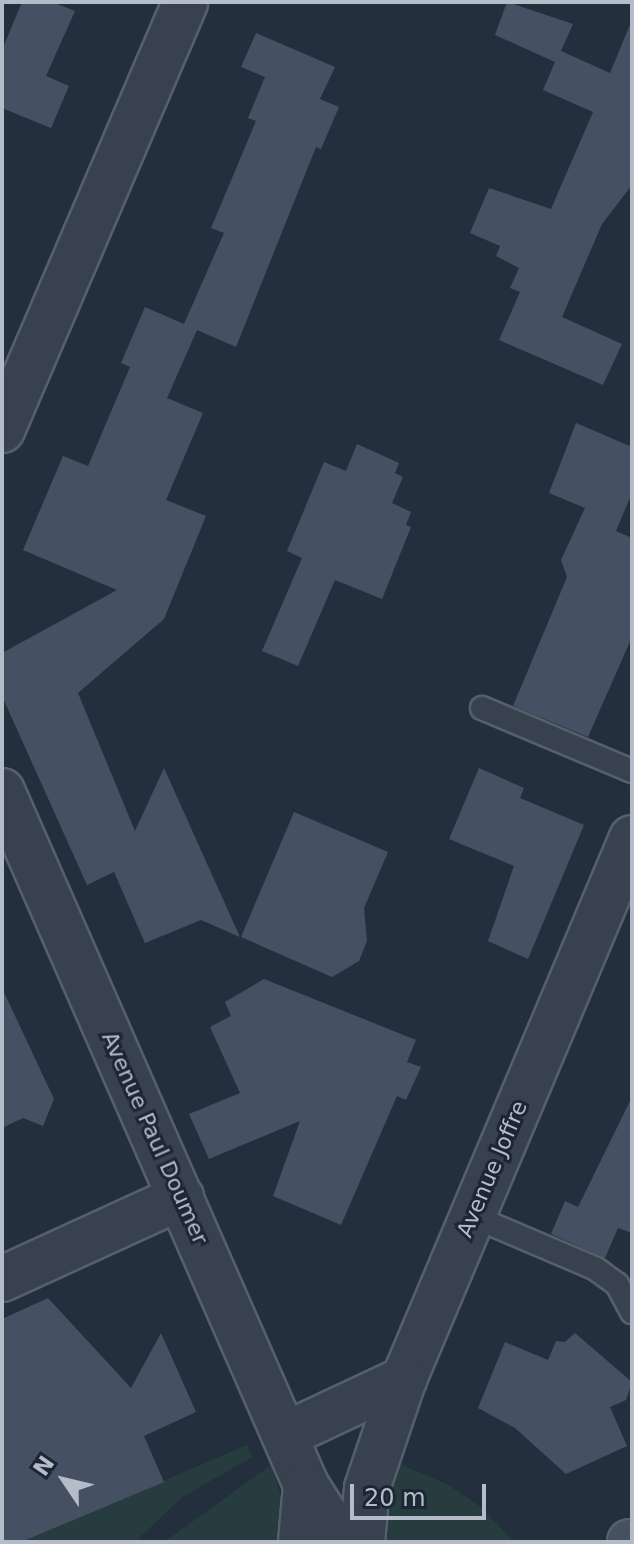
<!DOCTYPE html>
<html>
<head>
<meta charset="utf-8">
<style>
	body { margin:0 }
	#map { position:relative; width:634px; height:1544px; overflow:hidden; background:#242f3e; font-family:"DejaVu Sans",sans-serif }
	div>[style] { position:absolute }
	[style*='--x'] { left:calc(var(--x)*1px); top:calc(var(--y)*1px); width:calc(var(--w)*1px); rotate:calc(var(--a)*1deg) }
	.green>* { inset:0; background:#263c3f }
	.building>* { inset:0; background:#455162 }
	.roads { filter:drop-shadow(2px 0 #565f6c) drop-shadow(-2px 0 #565f6c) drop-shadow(0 2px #565f6c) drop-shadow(0 -2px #565f6c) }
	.service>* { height:22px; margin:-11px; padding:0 11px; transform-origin:11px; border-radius:11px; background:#38414e }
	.minor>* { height:44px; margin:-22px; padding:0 22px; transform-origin:22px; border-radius:22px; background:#38414e }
	.tertiary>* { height:44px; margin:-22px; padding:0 22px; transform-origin:22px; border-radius:22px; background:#38414e }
	.secondary>* { height:44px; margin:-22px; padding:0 22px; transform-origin:22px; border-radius:22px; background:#465061 }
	span { translate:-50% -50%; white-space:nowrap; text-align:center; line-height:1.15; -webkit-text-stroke:6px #1d2633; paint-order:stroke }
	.street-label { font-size:22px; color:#b4bcc9 }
	.frame { position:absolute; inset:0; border:4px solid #b4bcc9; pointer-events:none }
	.north { position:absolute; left:24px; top:1440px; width:80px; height:80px; -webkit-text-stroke:6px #1d2633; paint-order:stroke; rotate:305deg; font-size:22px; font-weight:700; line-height:32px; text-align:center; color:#b4bcc9 }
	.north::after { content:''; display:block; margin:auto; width:28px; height:36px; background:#b4bcc9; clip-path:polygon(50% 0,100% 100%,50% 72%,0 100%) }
	.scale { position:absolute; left:350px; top:1484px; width:136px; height:36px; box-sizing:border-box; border:4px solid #b4bcc9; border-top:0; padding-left:10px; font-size:24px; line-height:28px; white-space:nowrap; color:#b4bcc9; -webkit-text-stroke:6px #1d2633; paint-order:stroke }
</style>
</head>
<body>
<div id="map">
	<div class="green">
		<div style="clip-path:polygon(247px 1445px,252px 1457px,181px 1498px,135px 1542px,21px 1542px)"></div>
		<div style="clip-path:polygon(389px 1460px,447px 1484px,481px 1507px,514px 1542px,384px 1542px)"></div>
		<div style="clip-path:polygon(271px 1465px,287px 1515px,285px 1542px,164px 1542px)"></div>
	</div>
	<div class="building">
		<div style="clip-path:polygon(22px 2px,52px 2px,75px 11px,46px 76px,69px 86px,51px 128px,2px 108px,2px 50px)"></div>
		<div style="clip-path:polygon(507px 2px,573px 24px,561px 51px,610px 73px,632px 20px,632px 185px,602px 224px,562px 317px,622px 344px,603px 385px,499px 340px,520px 292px,510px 288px,519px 268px,496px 256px,500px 246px,470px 233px,489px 188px,551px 209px,593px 112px,543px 90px,555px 62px,495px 35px)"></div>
		<div style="clip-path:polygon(256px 33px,335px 67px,320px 99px,339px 107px,321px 149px,316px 147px,236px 347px,197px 330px,167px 398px,203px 413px,166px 500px,206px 516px,164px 619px,78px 693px,135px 831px,164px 768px,240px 937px,201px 920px,145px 943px,114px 872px,87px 885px,2px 696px,2px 653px,117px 590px,23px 550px,63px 456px,88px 466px,130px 367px,121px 363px,145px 307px,184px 324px,224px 233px,211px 228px,256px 121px,248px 118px,265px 77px,241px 67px)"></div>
		<div style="clip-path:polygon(576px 423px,632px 447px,632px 493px,616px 531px,632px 538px,632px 637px,588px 737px,513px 706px,567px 577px,561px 560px,585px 508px,549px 493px)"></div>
		<div style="clip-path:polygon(357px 444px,399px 463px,395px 473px,403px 477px,392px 503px,411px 512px,406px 525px,411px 527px,382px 599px,335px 580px,298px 666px,262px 651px,302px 558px,287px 551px,324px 462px,346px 471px)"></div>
		<div style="clip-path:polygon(479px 768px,524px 788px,520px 798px,584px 825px,528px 959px,488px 941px,514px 866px,449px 839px)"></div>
		<div style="clip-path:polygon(294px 812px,388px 852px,364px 908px,367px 941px,359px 961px,332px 977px,241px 937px)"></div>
		<div style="clip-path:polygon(264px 979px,416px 1040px,407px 1062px,421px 1067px,406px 1100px,397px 1096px,341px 1225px,273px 1196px,300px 1121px,209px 1159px,189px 1114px,240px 1093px,210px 1027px,231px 1016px,225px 1002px)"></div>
		<div style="clip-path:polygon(2px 988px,54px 1099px,43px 1126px,23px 1118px,2px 1128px)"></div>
		<div style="clip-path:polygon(632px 1097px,632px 1233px,618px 1228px,605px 1258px,551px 1234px,565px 1201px,578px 1207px)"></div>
		<div style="clip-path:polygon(48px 1298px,131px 1388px,161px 1333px,196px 1412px,144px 1436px,164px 1482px,21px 1542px,2px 1542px,2px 1319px)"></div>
		<div style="clip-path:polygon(575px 1333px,632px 1382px,626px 1400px,610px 1407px,627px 1446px,566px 1474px,515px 1428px,478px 1408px,505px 1342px,548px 1360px,556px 1341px,565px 1342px)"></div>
	</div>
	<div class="roads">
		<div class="service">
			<div style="--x:482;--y:708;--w:163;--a:22.8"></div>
			<div style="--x:472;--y:1216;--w:135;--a:23.1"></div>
			<div style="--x:596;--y:1269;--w:26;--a:36"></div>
			<div style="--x:617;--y:1284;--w:32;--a:62"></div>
		</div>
		<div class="minor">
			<div style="--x:2;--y:430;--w:465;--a:-66.8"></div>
			<div style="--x:2;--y:1279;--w:197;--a:-24.6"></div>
			<div style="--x:404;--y:1379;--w:587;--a:-67.15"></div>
		</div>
		<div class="tertiary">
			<div style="--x:2;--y:791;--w:758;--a:66.34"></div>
			<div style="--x:306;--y:1485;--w:67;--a:57.7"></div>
			<div style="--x:285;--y:1435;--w:132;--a:-25.2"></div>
			<div style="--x:301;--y:1542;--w:57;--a:-85"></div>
			<div style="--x:362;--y:1542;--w:54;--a:-84.7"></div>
			<div style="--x:367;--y:1488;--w:115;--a:-71.3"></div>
		</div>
		<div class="secondary">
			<div style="--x:630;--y:1542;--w:1;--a:0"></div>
		</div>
	</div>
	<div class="street-label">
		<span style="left:155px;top:1138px;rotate:66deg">Avenue Paul Doumer</span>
		<span style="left:492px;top:1169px;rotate:-67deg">Avenue Joffre</span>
	</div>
	<div class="frame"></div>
	<div class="north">N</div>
	<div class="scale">20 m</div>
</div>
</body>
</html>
